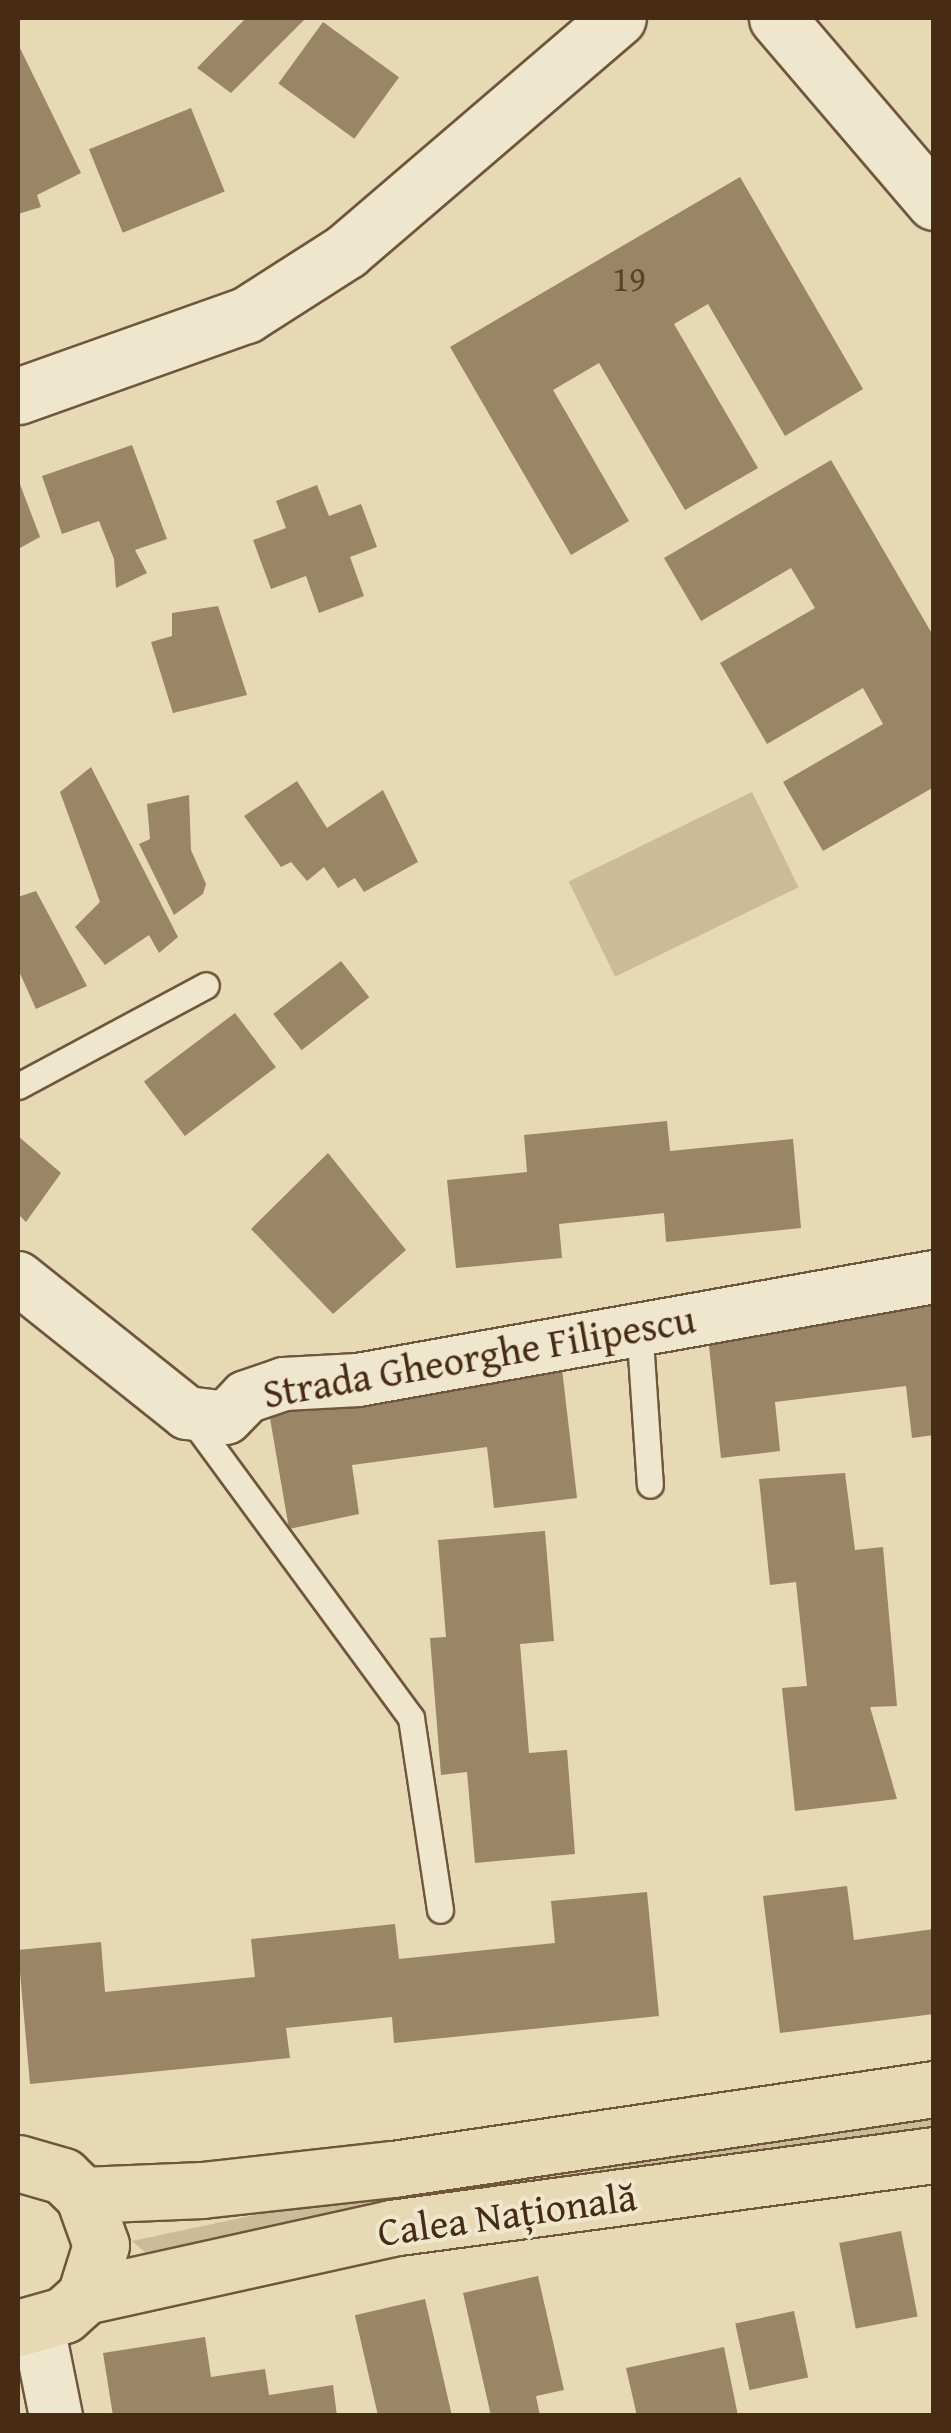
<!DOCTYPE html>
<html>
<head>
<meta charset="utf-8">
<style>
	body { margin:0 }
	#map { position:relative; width:951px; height:2433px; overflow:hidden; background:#e6d9b4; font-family:"Gentium Book Plus",serif }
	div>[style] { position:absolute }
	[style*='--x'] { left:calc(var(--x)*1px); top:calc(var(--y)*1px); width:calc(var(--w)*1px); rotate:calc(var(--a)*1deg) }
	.green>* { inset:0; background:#cbbb99; transform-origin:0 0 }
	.building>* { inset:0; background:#9a8567; transform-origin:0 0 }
	.roads { filter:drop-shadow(2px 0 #70563c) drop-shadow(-2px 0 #70563c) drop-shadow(0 2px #70563c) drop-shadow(0 -2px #70563c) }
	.lane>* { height:25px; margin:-12.5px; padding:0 12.5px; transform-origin:12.5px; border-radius:12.5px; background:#efe6ce }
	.street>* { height:52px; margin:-26px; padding:0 26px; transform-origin:26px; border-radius:26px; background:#efe6ce }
	.secondary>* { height:55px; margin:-27.5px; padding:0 27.5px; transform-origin:27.5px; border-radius:27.5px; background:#efe6ce }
	.primary>* { height:55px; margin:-27.5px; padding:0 27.5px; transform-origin:27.5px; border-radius:27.5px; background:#e6d9b4 }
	span { translate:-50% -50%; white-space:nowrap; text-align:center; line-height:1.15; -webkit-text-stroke:8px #efe6ce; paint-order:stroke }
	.number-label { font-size:35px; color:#5c4229 }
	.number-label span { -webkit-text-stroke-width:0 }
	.street-label { font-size:40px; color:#482b14 }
	.frame { position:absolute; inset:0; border:20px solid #482b14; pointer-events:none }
</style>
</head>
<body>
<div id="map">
	<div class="green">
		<div style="left:752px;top:792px;width:106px;height:204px;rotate:64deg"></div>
		<div style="clip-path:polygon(933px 2107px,933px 2126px,666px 2164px,243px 2241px,145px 2252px,132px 2241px,378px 2189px)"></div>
	</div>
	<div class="building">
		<div style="clip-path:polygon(246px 18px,306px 18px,231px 93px,197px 68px)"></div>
		<div style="left:323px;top:22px;width:94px;height:76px;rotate:36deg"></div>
		<div style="clip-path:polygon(18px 44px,81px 173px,37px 195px,41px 207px,18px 214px)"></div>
		<div style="left:191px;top:108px;width:90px;height:110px;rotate:68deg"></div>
		<div style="clip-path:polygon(740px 177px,863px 389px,785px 436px,708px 304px,674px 324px,758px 468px,685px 510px,599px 363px,553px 390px,629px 521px,571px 555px,450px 347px)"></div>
		<div style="clip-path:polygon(132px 445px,167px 539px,135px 550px,147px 573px,116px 588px,114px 559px,99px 521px,62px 534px,42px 476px)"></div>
		<div style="clip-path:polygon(831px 460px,934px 637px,934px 787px,823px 851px,783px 782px,883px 724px,863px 688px,767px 744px,720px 663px,815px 608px,791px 568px,701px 621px,664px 558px)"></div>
		<div style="clip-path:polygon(18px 479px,40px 537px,18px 549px)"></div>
		<div style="clip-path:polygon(317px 485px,329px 516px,361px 504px,377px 547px,350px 557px,364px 596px,319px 613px,306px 576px,271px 589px,253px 540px,286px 528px,276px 501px)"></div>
		<div style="clip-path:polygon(218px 606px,247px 695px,173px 713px,151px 642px,172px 636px,172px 613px)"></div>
		<div style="clip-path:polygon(91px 767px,178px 937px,159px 953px,149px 935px,105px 965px,75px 927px,100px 902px,60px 792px)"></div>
		<div style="clip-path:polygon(297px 781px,327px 828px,383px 790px,418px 862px,364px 892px,355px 878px,338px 888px,324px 867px,307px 881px,291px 862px,281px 867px,244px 816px)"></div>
		<div style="clip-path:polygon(189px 795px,191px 850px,206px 884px,203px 894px,174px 915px,139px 844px,150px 839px,147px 804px)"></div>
		<div style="clip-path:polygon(36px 891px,87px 986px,36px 1009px,18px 969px,18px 897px)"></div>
		<div style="left:341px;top:961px;width:46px;height:86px;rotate:52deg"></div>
		<div style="left:235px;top:1013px;width:68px;height:114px;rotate:53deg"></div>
		<div style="clip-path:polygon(667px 1121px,670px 1151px,793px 1139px,801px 1228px,666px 1242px,664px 1213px,559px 1224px,562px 1258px,456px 1268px,447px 1180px,527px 1172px,524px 1135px)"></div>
		<div style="clip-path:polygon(18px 1136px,61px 1173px,26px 1222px,18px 1214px)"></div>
		<div style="clip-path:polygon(328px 1153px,406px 1250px,333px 1314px,251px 1229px)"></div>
		<div style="clip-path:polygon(934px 1301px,934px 1435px,912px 1438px,906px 1386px,775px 1402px,780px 1451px,721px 1458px,707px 1327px)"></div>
		<div style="clip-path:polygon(561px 1360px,577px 1498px,494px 1508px,487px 1447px,352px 1465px,359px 1514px,289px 1529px,266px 1395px)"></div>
		<div style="clip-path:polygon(845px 1473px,855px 1550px,883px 1547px,897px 1706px,870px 1707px,897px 1799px,795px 1811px,782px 1688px,807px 1686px,796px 1582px,770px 1585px,759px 1479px)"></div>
		<div style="clip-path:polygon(545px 1531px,554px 1641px,520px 1644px,529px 1753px,567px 1750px,575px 1854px,475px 1863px,467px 1772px,441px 1775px,430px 1638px,446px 1637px,438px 1540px)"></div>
		<div style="clip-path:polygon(847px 1886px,854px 1940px,934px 1929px,934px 2014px,780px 2033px,763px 1896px)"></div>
		<div style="clip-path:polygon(647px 1892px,659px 2016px,394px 2043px,392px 2017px,286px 2028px,290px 2058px,30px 2084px,18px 1950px,101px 1942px,105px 1992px,255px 1977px,251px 1939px,395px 1924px,399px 1959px,555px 1943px,551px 1901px)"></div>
		<div style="left:901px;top:2231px;width:87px;height:63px;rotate:79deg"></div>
		<div style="clip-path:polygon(538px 2276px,564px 2390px,536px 2396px,540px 2416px,491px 2416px,463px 2293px)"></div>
		<div style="left:425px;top:2299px;width:118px;height:72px;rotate:77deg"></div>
		<div style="left:794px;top:2311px;width:68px;height:60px;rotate:78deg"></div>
		<div style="clip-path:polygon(205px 2337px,211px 2377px,265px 2369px,269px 2395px,333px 2385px,337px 2416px,113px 2416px,103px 2353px)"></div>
		<div style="clip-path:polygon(724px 2347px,738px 2416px,637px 2416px,626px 2368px)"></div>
	</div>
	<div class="roads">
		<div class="lane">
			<div style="--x:18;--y:1086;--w:213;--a:-28.2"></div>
			<div style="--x:639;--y:1325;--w:160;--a:86.1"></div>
			<div style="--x:190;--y:1417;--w:373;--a:53.7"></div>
			<div style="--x:411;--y:1718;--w:194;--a:81.4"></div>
		</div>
		<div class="street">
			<div style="--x:18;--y:1278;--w:216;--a:38.6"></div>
			<div style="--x:187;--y:1413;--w:39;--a:7"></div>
			<div style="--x:226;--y:1418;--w:29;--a:-46"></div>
			<div style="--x:246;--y:1397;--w:40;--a:-18.9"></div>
			<div style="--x:284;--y:1384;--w:74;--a:-3.1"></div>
			<div style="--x:358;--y:1380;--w:585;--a:-10.14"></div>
			<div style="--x:38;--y:2327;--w:91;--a:78.6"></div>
		</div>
		<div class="secondary">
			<div style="--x:777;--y:18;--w:242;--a:49.5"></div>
			<div style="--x:18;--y:396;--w:242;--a:-19.6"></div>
			<div style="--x:246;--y:315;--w:119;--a:-32.6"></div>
			<div style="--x:346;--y:251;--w:358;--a:-40.6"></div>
		</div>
		<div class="primary">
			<div style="--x:18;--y:2163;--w:47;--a:16.1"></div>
			<div style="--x:63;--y:2176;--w:28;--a:44"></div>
			<div style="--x:83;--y:2195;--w:53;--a:70.2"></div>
			<div style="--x:101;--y:2245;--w:53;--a:107.4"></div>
			<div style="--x:85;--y:2296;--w:28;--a:138"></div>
			<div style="--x:64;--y:2315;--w:48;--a:164.2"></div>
			<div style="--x:83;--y:2195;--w:119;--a:-2.4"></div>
			<div style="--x:202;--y:2190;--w:192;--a:-6.3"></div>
			<div style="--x:393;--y:2169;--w:547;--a:-8.41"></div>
			<div style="--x:85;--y:2296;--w:313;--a:-12.5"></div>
			<div style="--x:391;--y:2228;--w:548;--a:-7.66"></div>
		</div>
	</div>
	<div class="number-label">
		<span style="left:629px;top:279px">19</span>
	</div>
	<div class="street-label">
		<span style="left:479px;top:1356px;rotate:-10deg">Strada Gheorghe Filipescu</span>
		<span style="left:507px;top:2214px;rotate:-8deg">Calea Națională</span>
	</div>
	<div class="frame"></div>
</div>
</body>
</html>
